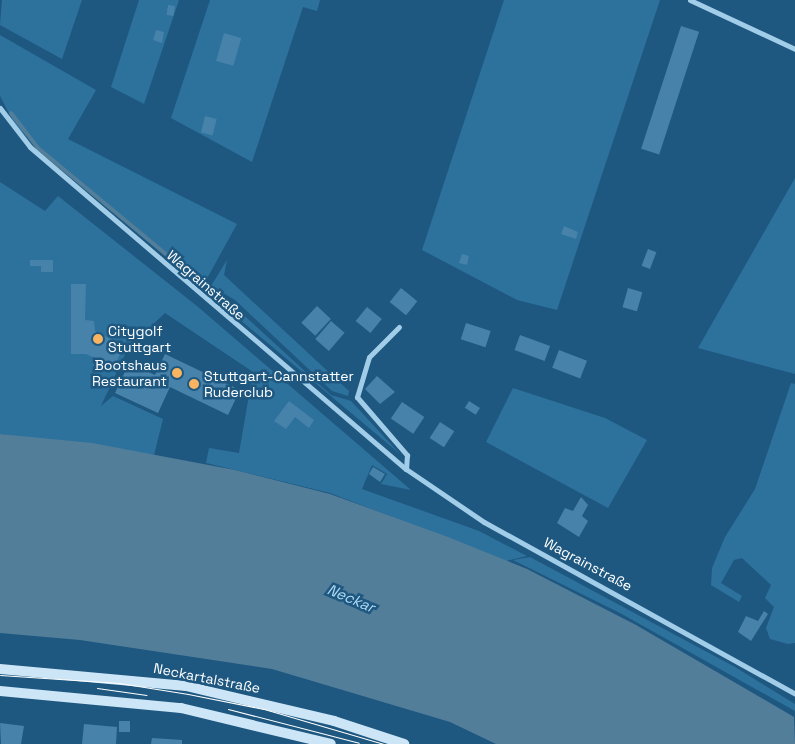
<!DOCTYPE html>
<html>
<head>
<meta charset="utf-8">
<style>
	body { margin:0 }
	#map { position:relative; width:795px; height:744px; overflow:hidden; background:#1e5880; font-family:"Space Grotesk",sans-serif }
	div>[style] { position:absolute }
	[style*='--x'] { left:calc(var(--x)*1px); top:calc(var(--y)*1px); width:calc(var(--w)*1px); rotate:calc(var(--a)*1deg) }
	.green>* { inset:0; background:#2d719d }
	.water>* { inset:0; background:#537e9a }
	.stream>* { height:4px; margin:-2px; padding:0 2px; transform-origin:2px; border-radius:2px; background:#537e9a }
	.building>* { inset:0; background:#4682aa; transform-origin:0 0 }
	.minor>* { height:5px; margin:-2.5px; padding:0 2.5px; transform-origin:2.5px; border-radius:2.5px; background:#a2cde9 }
	.secondary>* { height:10px; margin:-5px; padding:0 5px; transform-origin:5px; border-radius:5px; background:#cde6f7 }
	.tram>* { height:1px; margin:-0.5px; padding:0 0.5px; transform-origin:0.5px; border-radius:0.5px; background:#fff }
	.dots>* { width:14px; height:14px; translate:-50% -50%; box-sizing:border-box; border:2px solid #1e5880; border-radius:50% }
	span { translate:-50% -50%; white-space:nowrap; text-align:center; line-height:1.15; -webkit-text-stroke:5px #1e5880; paint-order:stroke }
	.street-label { font-size:14px; color:#fff }
	.poi-label { font-size:14px; color:#fff }
	.left { translate:0 -50%; text-align:left }
	.right { translate:-100% -50%; text-align:right }
	.water-label { font-size:15px; color:#add7f0; font-style:italic }
</style>
</head>
<body>
<div id="map">
	<div class="green">
		<div style="clip-path:polygon(2px 0,82px 0,62px 59px,0 25px)"></div>
		<div style="clip-path:polygon(139px 0,179px 0,144px 104px,111px 87px)"></div>
		<div style="clip-path:polygon(210px 0,320px 0,317px 11px,303px 7px,252px 162px,171px 118px)"></div>
		<div style="clip-path:polygon(504px 0,660px 0,557px 310px,517px 300px,422px 250px)"></div>
		<div style="clip-path:polygon(0 35px,96px 90px,68px 139px,237px 224px,204px 284px,231px 305px,228px 309px,16px 127px,0 96px)"></div>
		<div style="clip-path:polygon(795px 178px,795px 374px,698px 348px)"></div>
		<div style="clip-path:polygon(0 182px,45px 211px,58px 196px,197px 306px,411px 490px,381px 484px,387px 474px,372px 465px,362px 489px,479px 531px,527px 556px,506px 561px,330px 493px,206px 463px,209px 448px,239px 453px,253px 372px,165px 313px,128px 348px,101px 406px,113px 396px,163px 419px,154px 455px,0 434px)"></div>
		<div style="clip-path:polygon(227px 260px,224px 275px,349px 391px,348px 396px,332px 391px,235px 300px,211px 286px)"></div>
		<div style="clip-path:polygon(236px 308px,331px 395px,351px 401px,400px 454px,232px 313px)"></div>
		<div style="clip-path:polygon(791px 383px,795px 384px,795px 643px,788px 644px,770px 639px,766px 628px,774px 607px,765px 598px,771px 585px,742px 558px,734px 560px,721px 583px,742px 596px,739px 602px,711px 585px,712px 568px,725px 537px,755px 489px)"></div>
		<div style="clip-path:polygon(513px 388px,605px 418px,647px 440px,608px 508px,486px 442px)"></div>
		<div style="clip-path:polygon(530px 557px,735px 667px,795px 704px,795px 711px,620px 613px,513px 560px)"></div>
	</div>
	<div class="water">
		<div style="clip-path:polygon(0 434px,92px 443px,235px 470px,330px 494px,448px 537px,527px 569px,636px 625px,794px 717px,795px 744px,496px 744px,450px 722px,272px 669px,80px 640px,0 633px)"></div>
	</div>
	<div class="stream">
		<div style="--x:11;--y:113;--w:44;--a:52.4"></div>
		<div style="--x:38;--y:148;--w:246;--a:39.7"></div>
	</div>
	<div class="building">
		<div style="left:168px;top:5px;width:7px;height:10px;rotate:8deg"></div>
		<div style="left:681px;top:26px;width:19px;height:129px;rotate:18deg"></div>
		<div style="clip-path:polygon(156px 30px,164px 32px,162px 43px,153px 40px)"></div>
		<div style="left:224px;top:33px;width:18px;height:29px;rotate:16deg"></div>
		<div style="left:205px;top:116px;width:12px;height:17px;rotate:14deg"></div>
		<div style="clip-path:polygon(564px 226px,578px 232px,576px 239px,561px 234px)"></div>
		<div style="left:648px;top:249px;width:9px;height:18px;rotate:21deg"></div>
		<div style="clip-path:polygon(462px 254px,469px 256px,467px 265px,459px 263px)"></div>
		<div style="clip-path:polygon(30px 260px,53px 260px,53px 272px,41px 272px,41px 266px,30px 266px)"></div>
		<div style="clip-path:polygon(71px 284px,86px 284px,85px 320px,94px 321px,95px 331px,124px 346px,114px 367px,86px 354px,71px 354px)"></div>
		<div style="left:401px;top:288px;width:21px;height:18px;rotate:39deg"></div>
		<div style="left:628px;top:288px;width:15px;height:20px;rotate:16deg"></div>
		<div style="left:317px;top:306px;width:19px;height:23px;rotate:43deg"></div>
		<div style="left:367px;top:307px;width:19px;height:18px;rotate:39deg"></div>
		<div style="left:331px;top:321px;width:18px;height:24px;rotate:41deg"></div>
		<div style="left:466px;top:323px;width:26px;height:17px;rotate:18deg"></div>
		<div style="left:520px;top:335px;width:32px;height:16px;rotate:20deg"></div>
		<div style="left:559px;top:350px;width:30px;height:19px;rotate:21deg"></div>
		<div style="clip-path:polygon(165px 354px,240px 390px,228px 415px,170px 387px,158px 413px,115px 393px,129px 363px,155px 375px)"></div>
		<div style="clip-path:polygon(377px 376px,395px 392px,380px 404px,365px 389px)"></div>
		<div style="clip-path:polygon(289px 401px,314px 420px,309px 428px,295px 417px,286px 429px,274px 421px)"></div>
		<div style="left:469px;top:401px;width:13px;height:8px;rotate:32deg"></div>
		<div style="left:402px;top:402px;width:27px;height:20px;rotate:34deg"></div>
		<div style="left:440px;top:422px;width:17px;height:19px;rotate:33deg"></div>
		<div style="clip-path:polygon(373px 467px,385px 474px,380px 482px,369px 474px)"></div>
		<div style="clip-path:polygon(581px 497px,588px 505px,582px 516px,588px 521px,579px 537px,557px 523px,565px 508px,573px 511px)"></div>
		<div style="clip-path:polygon(764px 611px,768px 614px,751px 641px,738px 632px,746px 616px,758px 621px)"></div>
		<div style="left:119px;top:721px;width:11px;height:11px"></div>
		<div style="clip-path:polygon(0 723px,24px 726px,21px 744px,1px 744px)"></div>
		<div style="clip-path:polygon(84px 724px,117px 727px,116px 744px,82px 744px)"></div>
		<div style="clip-path:polygon(152px 738px,182px 740px,182px 744px,151px 744px)"></div>
	</div>
	<div class="minor">
		<div style="--x:690;--y:0;--w:116;--a:25"></div>
		<div style="--x:0;--y:108;--w:49;--a:52.4"></div>
		<div style="--x:30;--y:147;--w:495;--a:40.6"></div>
		<div style="--x:406;--y:469;--w:94;--a:34.2"></div>
		<div style="--x:484;--y:522;--w:355;--a:28.9"></div>
		<div style="--x:399;--y:327;--w:42;--a:135"></div>
		<div style="--x:369;--y:357;--w:42;--a:106.7"></div>
		<div style="--x:357;--y:397;--w:77;--a:49.2"></div>
		<div style="--x:407;--y:455;--w:14;--a:94"></div>
	</div>
	<div class="secondary">
		<div style="--x:0;--y:669;--w:187;--a:5.2"></div>
		<div style="--x:186;--y:686;--w:152;--a:13.3"></div>
		<div style="--x:334;--y:721;--w:74;--a:18.2"></div>
		<div style="--x:0;--y:691;--w:182;--a:5.4"></div>
		<div style="--x:181;--y:708;--w:154;--a:13.5"></div>
	</div>
	<div class="tram">
		<div style="--x:0;--y:675;--w:119;--a:3.8"></div>
		<div style="--x:119;--y:683;--w:70;--a:9.1"></div>
		<div style="--x:188;--y:694;--w:77;--a:11.2"></div>
		<div style="--x:264;--y:709;--w:125;--a:16.3"></div>
		<div style="--x:97;--y:688;--w:50;--a:8"></div>
		<div style="--x:228;--y:709;--w:135;--a:14.5"></div>
	</div>
	<div class="dots">
		<div style="left:98px;top:339px;background:#f8b461"></div>
		<div style="left:177px;top:373px;background:#f8b461"></div>
		<div style="left:194px;top:384px;background:#f8b461"></div>
	</div>
	<div class="street-label">
		<span style="left:206px;top:285px;rotate:41deg">Wagrainstraße</span>
		<span style="left:588px;top:564px;rotate:28deg">Wagrainstraße</span>
		<span style="left:207px;top:678px;rotate:11deg">Neckartalstraße</span>
	</div>
	<div class="poi-label">
		<span class="left" style="left:108px;top:339px">Citygolf<br>Stuttgart</span>
		<span class="right" style="left:167px;top:373px">Bootshaus<br>Restaurant</span>
		<span class="left" style="left:204px;top:384px">Stuttgart-Cannstatter<br>Ruderclub</span>
	</div>
	<div class="water-label">
		<span style="left:351px;top:598px;rotate:23deg">Neckar</span>
	</div>
</div>
</body>
</html>
